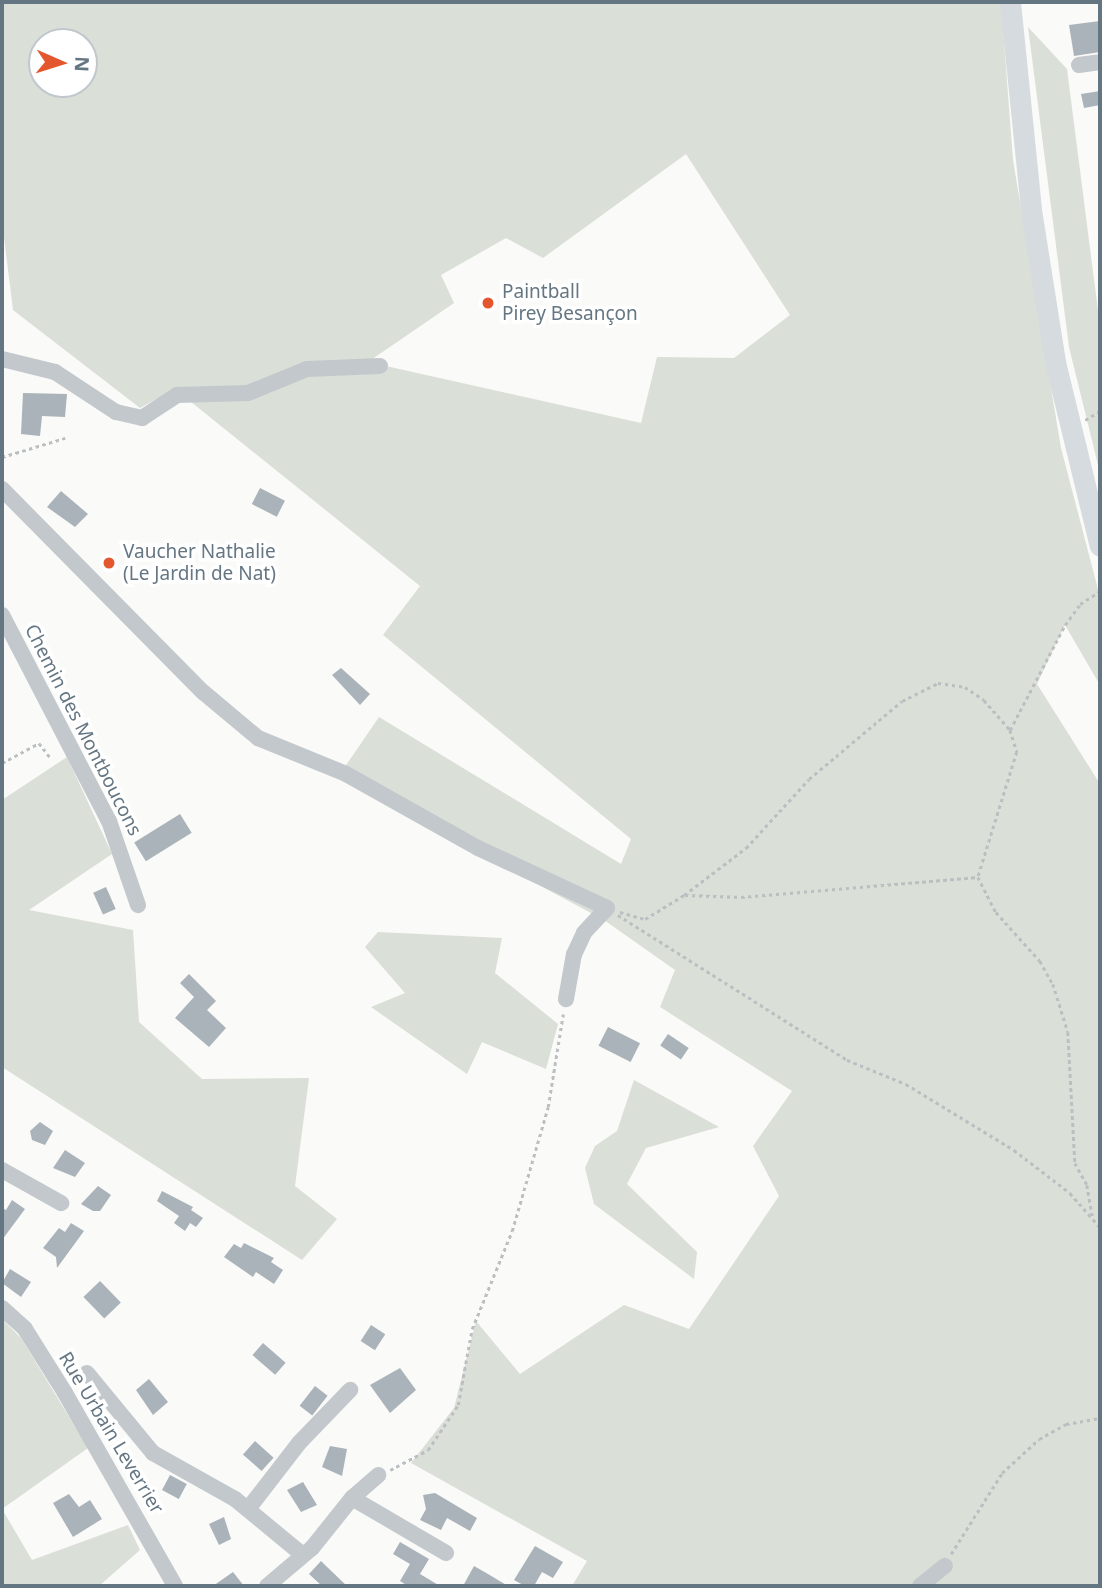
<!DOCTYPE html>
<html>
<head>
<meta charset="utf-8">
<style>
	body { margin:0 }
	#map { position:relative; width:1102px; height:1588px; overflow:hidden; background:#fafaf8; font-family:"Noto Sans",sans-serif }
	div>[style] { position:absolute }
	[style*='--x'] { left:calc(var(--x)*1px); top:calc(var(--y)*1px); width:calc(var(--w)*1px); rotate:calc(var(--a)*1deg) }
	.green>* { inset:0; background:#dadfd7 }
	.building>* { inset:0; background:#aab3b9; transform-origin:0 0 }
	.path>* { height:2.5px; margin-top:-1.25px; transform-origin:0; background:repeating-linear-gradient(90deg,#bbbfc2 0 3.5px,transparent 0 7px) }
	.minor>* { height:16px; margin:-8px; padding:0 8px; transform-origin:8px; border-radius:8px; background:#c3c8cc }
	.major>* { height:21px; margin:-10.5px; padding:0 10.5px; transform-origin:10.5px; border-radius:10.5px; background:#d6dbdf }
	.dots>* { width:19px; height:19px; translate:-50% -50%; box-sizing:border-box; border:4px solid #fff; border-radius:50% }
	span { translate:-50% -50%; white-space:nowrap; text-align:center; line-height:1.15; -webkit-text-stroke:7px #fff; paint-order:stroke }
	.poi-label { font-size:19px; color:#657683 }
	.left { translate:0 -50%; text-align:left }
	.street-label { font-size:19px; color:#657683 }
	.frame { position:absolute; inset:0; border:4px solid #657683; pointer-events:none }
	.north { position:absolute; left:28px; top:28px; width:70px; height:70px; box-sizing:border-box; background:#fff; border:2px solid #c1c8cd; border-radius:50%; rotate:93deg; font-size:19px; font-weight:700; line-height:28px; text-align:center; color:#657683 }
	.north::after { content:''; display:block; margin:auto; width:24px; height:32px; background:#e4572e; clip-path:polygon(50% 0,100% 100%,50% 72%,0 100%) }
</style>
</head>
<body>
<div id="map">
	<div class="green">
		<div style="clip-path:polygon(evenodd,2px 2px,1001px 2px,1013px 160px,1061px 448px,1100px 597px,1100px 685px,1065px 625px,1037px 684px,1100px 784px,1100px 1586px,572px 1586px,587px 1561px,411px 1463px,454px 1408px,476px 1321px,520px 1374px,624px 1305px,689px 1329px,779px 1196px,753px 1146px,792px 1091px,660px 1007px,675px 970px,604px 920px,338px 777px,379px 717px,621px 864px,631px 839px,383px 635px,420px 586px,175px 389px,140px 408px,13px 310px,2px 221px,2px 2px,42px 42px,84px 42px,84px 84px,42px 84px,42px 42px,2px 2px,686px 154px,790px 315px,734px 358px,657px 357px,641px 423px,368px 362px,454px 303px,441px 275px,506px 238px,543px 258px,686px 154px)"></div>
		<div style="clip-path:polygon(1028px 27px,1067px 69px,1100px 326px,1100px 473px,1069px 347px)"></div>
		<div style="clip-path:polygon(67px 757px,112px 854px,29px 910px,133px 930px,139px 1022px,202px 1079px,309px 1078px,295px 1186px,337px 1219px,302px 1260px,2px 1067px,2px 800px)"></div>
		<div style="clip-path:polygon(378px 932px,502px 938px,495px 973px,558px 1024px,546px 1069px,482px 1042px,467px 1074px,371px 1007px,405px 993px,365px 947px)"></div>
		<div style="clip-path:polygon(634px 1080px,719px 1127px,646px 1148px,627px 1184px,697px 1252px,694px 1279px,594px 1204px,585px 1168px,595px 1146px,617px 1131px)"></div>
		<div style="clip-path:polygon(2px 1319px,21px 1338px,88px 1448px,2px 1509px,32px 1560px,128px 1525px,140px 1550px,99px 1586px,2px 1586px)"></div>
	</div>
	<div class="building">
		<div style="clip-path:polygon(1100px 21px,1100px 52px,1074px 56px,1069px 25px)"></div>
		<div style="clip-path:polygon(1100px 91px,1100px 105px,1084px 108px,1081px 94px)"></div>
		<div style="clip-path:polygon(23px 393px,67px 394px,65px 417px,42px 416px,40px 436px,21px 434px)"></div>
		<div style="left:260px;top:488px;width:28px;height:18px;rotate:27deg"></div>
		<div style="clip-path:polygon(61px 491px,88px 514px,75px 527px,47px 507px)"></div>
		<div style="clip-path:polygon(341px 668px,370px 694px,360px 705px,332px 675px)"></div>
		<div style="left:180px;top:814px;width:22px;height:54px;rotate:58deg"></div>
		<div style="left:106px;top:887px;width:24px;height:14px;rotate:66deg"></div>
		<div style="clip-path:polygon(189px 974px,216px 1001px,207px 1010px,226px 1028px,209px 1047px,175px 1018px,194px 997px,180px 983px)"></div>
		<div style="left:608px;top:1027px;width:36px;height:21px;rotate:27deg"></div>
		<div style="left:668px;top:1034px;width:25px;height:14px;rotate:34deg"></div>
		<div style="clip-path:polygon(40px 1122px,53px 1131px,45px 1145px,32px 1140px,30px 1131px)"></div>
		<div style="clip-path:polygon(65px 1150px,85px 1163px,75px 1177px,53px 1168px)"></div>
		<div style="clip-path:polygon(98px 1186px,111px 1195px,100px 1211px,93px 1211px,81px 1204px)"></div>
		<div style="clip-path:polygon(162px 1191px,193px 1207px,191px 1210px,203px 1218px,196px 1227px,190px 1223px,185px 1231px,174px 1223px,179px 1216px,157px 1201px)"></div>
		<div style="clip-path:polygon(12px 1200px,25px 1209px,2px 1240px,2px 1208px,6px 1210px)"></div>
		<div style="clip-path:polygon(71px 1223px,84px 1231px,57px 1268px,56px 1257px,43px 1248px,59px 1228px,65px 1232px)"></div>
		<div style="clip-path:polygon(244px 1243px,274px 1258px,271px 1262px,283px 1270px,274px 1284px,256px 1272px,253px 1277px,224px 1257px,234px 1244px,241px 1248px)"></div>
		<div style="clip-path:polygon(10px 1269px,31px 1282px,21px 1297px,2px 1283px)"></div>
		<div style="left:100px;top:1281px;width:30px;height:23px;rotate:46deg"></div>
		<div style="left:371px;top:1325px;width:17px;height:19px;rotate:33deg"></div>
		<div style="left:263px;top:1343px;width:30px;height:16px;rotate:41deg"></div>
		<div style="clip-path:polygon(400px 1368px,416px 1390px,390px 1413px,370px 1385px)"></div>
		<div style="clip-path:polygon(149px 1379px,168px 1402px,153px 1415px,136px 1390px)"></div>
		<div style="left:315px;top:1386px;width:16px;height:25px;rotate:38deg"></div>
		<div style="left:255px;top:1441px;width:25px;height:18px;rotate:42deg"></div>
		<div style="clip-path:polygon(330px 1446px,347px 1449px,342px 1476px,322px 1467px)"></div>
		<div style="left:170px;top:1475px;width:19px;height:17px;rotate:28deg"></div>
		<div style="clip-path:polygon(303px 1482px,317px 1505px,301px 1512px,287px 1490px)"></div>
		<div style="clip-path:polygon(435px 1493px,477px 1518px,470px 1531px,447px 1518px,441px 1530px,420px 1520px,426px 1509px,423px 1495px)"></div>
		<div style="clip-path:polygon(69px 1494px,79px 1507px,90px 1500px,102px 1519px,73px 1537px,53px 1503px)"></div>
		<div style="clip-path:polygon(224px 1517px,231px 1539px,219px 1545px,209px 1524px)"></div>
		<div style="clip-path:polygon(400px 1542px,429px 1559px,420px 1574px,440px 1586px,408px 1586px,400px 1581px,410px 1564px,393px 1554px)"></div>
		<div style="clip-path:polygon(535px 1546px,563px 1562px,553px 1578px,542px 1572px,534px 1586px,525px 1586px,514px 1580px)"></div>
		<div style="clip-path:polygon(321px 1561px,325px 1565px,347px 1586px,322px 1586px,309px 1574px)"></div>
		<div style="clip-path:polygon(474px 1566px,488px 1574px,508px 1586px,463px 1586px)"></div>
		<div style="clip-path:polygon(233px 1572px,244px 1586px,213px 1586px)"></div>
	</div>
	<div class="path">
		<div style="--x:1085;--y:420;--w:17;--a:-31"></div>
		<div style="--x:2;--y:457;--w:66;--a:-16.8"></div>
		<div style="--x:1010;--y:730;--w:119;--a:-62.4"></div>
		<div style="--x:1065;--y:625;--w:26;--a:-54"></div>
		<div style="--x:1080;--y:604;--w:24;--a:-33"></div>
		<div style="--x:2;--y:763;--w:42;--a:-28.4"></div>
		<div style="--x:39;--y:743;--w:18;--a:52"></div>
		<div style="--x:685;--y:895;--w:56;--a:2"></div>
		<div style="--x:741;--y:897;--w:238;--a:-4.8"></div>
		<div style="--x:620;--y:912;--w:26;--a:16"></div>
		<div style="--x:645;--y:919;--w:46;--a:-31.6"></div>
		<div style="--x:684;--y:895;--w:78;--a:-37.2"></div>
		<div style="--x:746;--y:848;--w:93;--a:-47.6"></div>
		<div style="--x:809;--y:779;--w:121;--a:-40"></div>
		<div style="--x:902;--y:701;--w:40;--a:-26.6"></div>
		<div style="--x:938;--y:683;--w:27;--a:8"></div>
		<div style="--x:965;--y:687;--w:23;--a:34"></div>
		<div style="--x:984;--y:700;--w:40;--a:49"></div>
		<div style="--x:1010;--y:730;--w:23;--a:72"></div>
		<div style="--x:1017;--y:752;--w:131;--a:107.3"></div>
		<div style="--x:978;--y:877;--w:39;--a:63"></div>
		<div style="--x:996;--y:912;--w:66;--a:48.1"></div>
		<div style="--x:1040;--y:961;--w:26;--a:61"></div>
		<div style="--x:1053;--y:984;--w:50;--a:72.6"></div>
		<div style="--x:1068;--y:1032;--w:131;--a:86.9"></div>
		<div style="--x:1075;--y:1163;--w:25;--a:61"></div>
		<div style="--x:1087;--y:1185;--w:34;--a:80"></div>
		<div style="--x:618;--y:915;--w:271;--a:32.3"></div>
		<div style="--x:847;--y:1060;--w:64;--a:22.1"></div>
		<div style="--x:906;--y:1084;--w:127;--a:31.4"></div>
		<div style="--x:1014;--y:1150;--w:71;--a:37.5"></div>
		<div style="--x:1070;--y:1193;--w:45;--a:48.6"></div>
		<div style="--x:390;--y:1470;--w:43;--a:-27.8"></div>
		<div style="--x:428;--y:1450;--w:54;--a:-56.3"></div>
		<div style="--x:458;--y:1405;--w:77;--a:-79.6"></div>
		<div style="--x:472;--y:1329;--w:106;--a:-67.8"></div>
		<div style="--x:512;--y:1231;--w:129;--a:-73.8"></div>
		<div style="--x:548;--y:1107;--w:94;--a:-80.8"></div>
		<div style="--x:951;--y:1554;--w:96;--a:-57.8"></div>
		<div style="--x:1002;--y:1473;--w:50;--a:-42.6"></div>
		<div style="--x:1039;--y:1439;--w:31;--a:-29"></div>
		<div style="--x:1066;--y:1424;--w:35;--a:-10"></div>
	</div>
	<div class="minor">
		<div style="--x:1079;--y:65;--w:21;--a:-8"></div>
		<div style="--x:2;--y:359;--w:55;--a:13.8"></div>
		<div style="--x:55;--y:372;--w:73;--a:33.3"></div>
		<div style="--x:116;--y:412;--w:27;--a:13"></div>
		<div style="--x:142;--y:418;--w:42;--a:-33.3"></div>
		<div style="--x:177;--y:395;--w:71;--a:-1.6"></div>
		<div style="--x:248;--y:393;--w:64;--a:-22.1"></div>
		<div style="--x:307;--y:369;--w:73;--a:-2.4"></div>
		<div style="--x:2;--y:489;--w:286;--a:45.3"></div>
		<div style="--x:203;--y:692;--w:72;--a:39.9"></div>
		<div style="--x:258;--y:738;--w:95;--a:22.2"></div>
		<div style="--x:346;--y:774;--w:151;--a:29.3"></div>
		<div style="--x:478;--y:848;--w:142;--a:24.9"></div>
		<div style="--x:607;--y:908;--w:34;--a:133"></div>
		<div style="--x:584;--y:933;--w:23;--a:115"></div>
		<div style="--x:574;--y:954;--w:46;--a:100.1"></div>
		<div style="--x:2;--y:615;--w:232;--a:62.6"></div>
		<div style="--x:109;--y:821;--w:89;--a:71"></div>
		<div style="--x:2;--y:1170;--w:68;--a:29.2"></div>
		<div style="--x:2;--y:1308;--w:31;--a:42"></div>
		<div style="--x:25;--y:1329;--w:75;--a:58"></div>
		<div style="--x:65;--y:1393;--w:222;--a:60.3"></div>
		<div style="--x:87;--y:1373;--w:104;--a:50.5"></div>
		<div style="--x:153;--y:1453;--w:94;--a:29.3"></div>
		<div style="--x:235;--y:1499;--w:88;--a:39.5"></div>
		<div style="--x:352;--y:1498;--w:109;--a:30.3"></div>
		<div style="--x:248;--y:1509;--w:83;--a:-52.3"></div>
		<div style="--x:299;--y:1443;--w:74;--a:-46.1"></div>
		<div style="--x:267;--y:1586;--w:59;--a:-40.2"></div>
		<div style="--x:312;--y:1548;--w:64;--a:-51.3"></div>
		<div style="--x:352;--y:1498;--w:35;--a:-41"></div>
		<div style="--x:920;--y:1586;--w:32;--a:-39"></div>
	</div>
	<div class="major">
		<div style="--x:1010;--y:2;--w:209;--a:84.2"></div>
		<div style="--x:1031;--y:210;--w:154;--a:81"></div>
		<div style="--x:1055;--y:362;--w:189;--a:76.3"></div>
	</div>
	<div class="dots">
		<div style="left:488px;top:303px;background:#e4572e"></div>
		<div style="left:109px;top:563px;background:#e4572e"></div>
	</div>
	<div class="poi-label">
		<span class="left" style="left:502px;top:303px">Paintball<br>Pirey Besançon</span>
		<span class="left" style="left:123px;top:563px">Vaucher Nathalie<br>(Le Jardin de Nat)</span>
	</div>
	<div class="street-label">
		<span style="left:83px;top:730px;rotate:63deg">Chemin des Montboucons</span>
		<span style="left:111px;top:1433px;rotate:59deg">Rue Urbain Leverrier</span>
	</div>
	<div class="frame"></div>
	<div class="north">N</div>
</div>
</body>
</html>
